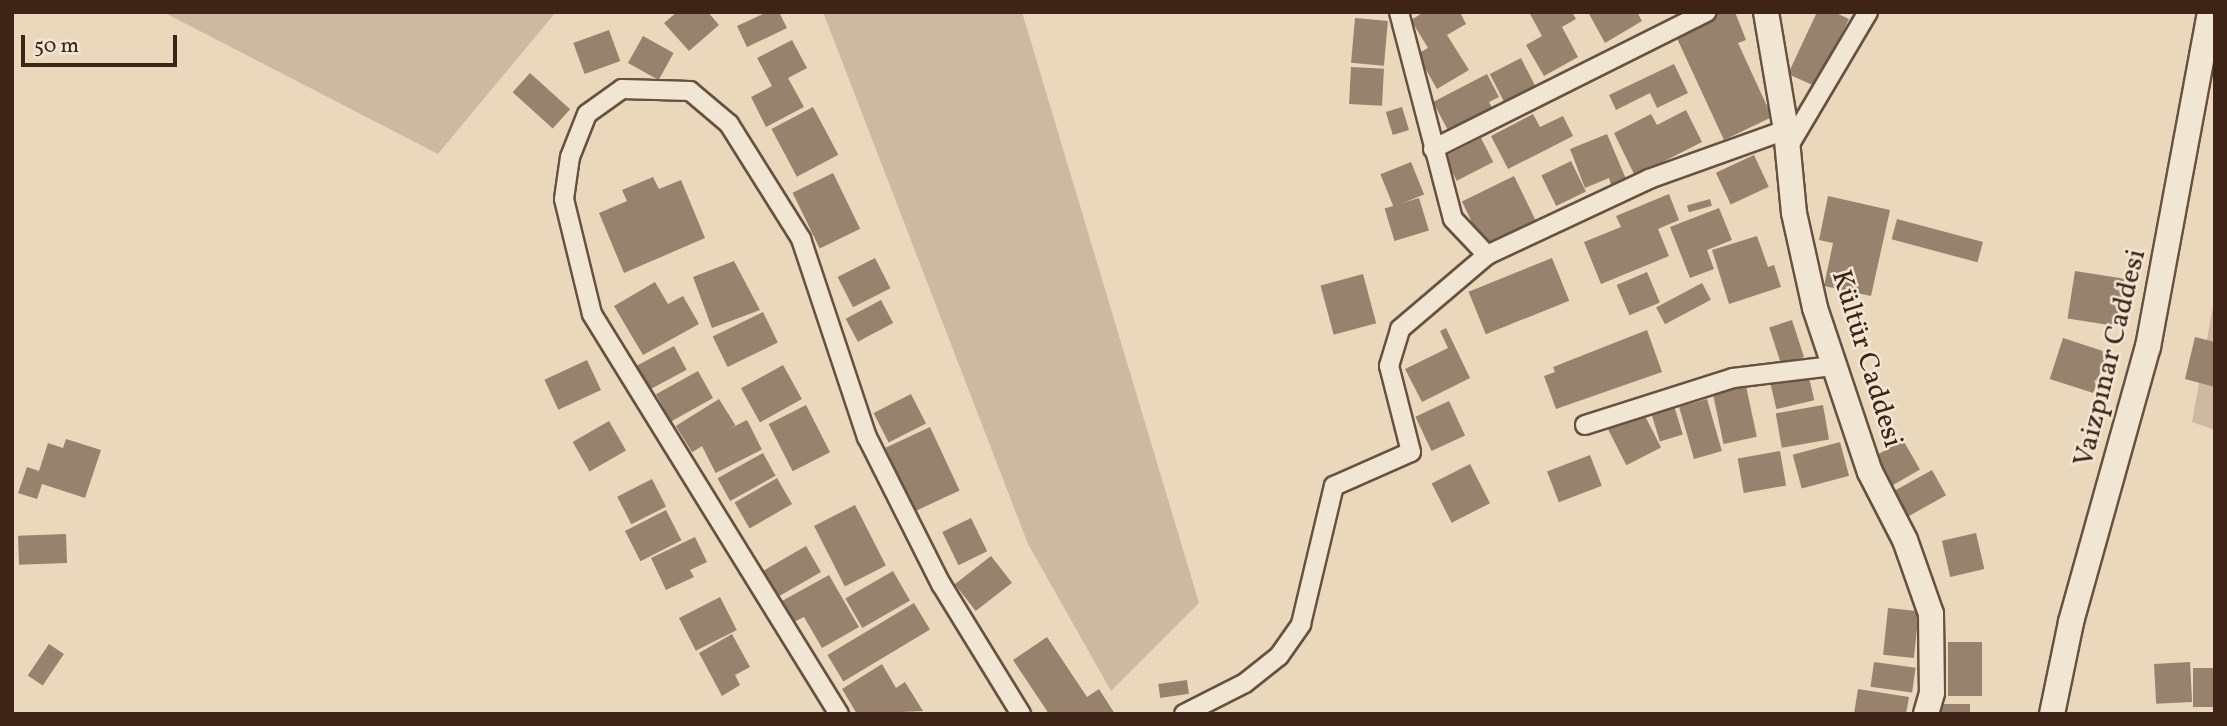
<!DOCTYPE html>
<html>
<head>
<meta charset="utf-8">
<style>
	body { margin:0 }
	#map { position:relative; width:2227px; height:726px; overflow:hidden; background:#ead8bc; font-family:Vollkorn,serif }
	div>[style] { position:absolute }
	[style*='--x'] { left:calc(var(--x)*1px); top:calc(var(--y)*1px); width:calc(var(--w)*1px); rotate:calc(var(--a)*1deg) }
	.green>* { inset:0; background:#cdb9a0 }
	.building>* { inset:0; background:#97826d; transform-origin:0 0 }
	.roads { filter:drop-shadow(2px 0 #685140) drop-shadow(-2px 0 #685140) drop-shadow(0 2px #685140) drop-shadow(0 -2px #685140) }
	.street>* { height:18px; margin:-9px; padding:0 9px; transform-origin:9px; border-radius:9px; background:#f1e6d3 }
	.secondary>* { height:24px; margin:-12px; padding:0 12px; transform-origin:12px; border-radius:12px; background:#f1e6d3 }
	span { translate:-50% -50%; white-space:nowrap; text-align:center; line-height:1.15; -webkit-text-stroke:5px #f1e6d3; paint-order:stroke }
	.street-label { font-size:28px; color:#3d2417 }
	.frame { position:absolute; inset:0; border:14px solid #3d2417; pointer-events:none }
	.scale { position:absolute; left:21px; top:35px; width:156px; height:32px; box-sizing:border-box; border:4px solid #3d2417; border-top:0; padding-left:9px; font-size:21px; line-height:24px; white-space:nowrap; color:#3d2417; -webkit-text-stroke:5px #f1e6d3; paint-order:stroke }
</style>
</head>
<body>
<div id="map">
	<div class="green">
		<div style="clip-path:polygon(163px 12px,556px 12px,438px 154px)"></div>
		<div style="clip-path:polygon(823px 12px,1022px 12px,1199px 603px,1111px 691px,1028px 544px)"></div>
		<div style="clip-path:polygon(2215px 295px,2215px 430px,2192px 422px)"></div>
	</div>
	<div class="building">
		<div style="clip-path:polygon(677px 12px,708px 12px,719px 25px,689px 51px,664px 23px)"></div>
		<div style="clip-path:polygon(767px 12px,779px 12px,787px 28px,747px 47px,737px 26px)"></div>
		<div style="clip-path:polygon(1424px 12px,1460px 12px,1466px 24px,1447px 35px,1469px 70px,1437px 89px,1417px 54px,1428px 48px,1411px 20px)"></div>
		<div style="clip-path:polygon(1529px 12px,1572px 12px,1576px 19px,1562px 27px,1578px 57px,1544px 76px,1526px 45px,1542px 36px)"></div>
		<div style="clip-path:polygon(1588px 12px,1637px 12px,1642px 21px,1605px 43px)"></div>
		<div style="clip-path:polygon(1719px 12px,1735px 12px,1746px 40px,1738px 43px,1772px 117px,1724px 140px,1674px 32px)"></div>
		<div style="clip-path:polygon(1817px 12px,1834px 12px,1849px 19px,1817px 87px,1788px 74px)"></div>
		<div style="left:1355px;top:18px;width:33px;height:45px;rotate:5deg"></div>
		<div style="left:609px;top:30px;width:33px;height:38px;rotate:70deg"></div>
		<div style="left:643px;top:36px;width:35px;height:31px;rotate:29deg"></div>
		<div style="clip-path:polygon(792px 40px,807px 68px,788px 78px,804px 107px,766px 127px,751px 97px,772px 86px,757px 58px)"></div>
		<div style="left:1521px;top:58px;width:33px;height:35px;rotate:63deg"></div>
		<div style="clip-path:polygon(1674px 64px,1688px 93px,1657px 108px,1650px 93px,1616px 110px,1609px 95px)"></div>
		<div style="left:1351px;top:67px;width:33px;height:37px;rotate:3deg"></div>
		<div style="left:530px;top:73px;width:54px;height:26px;rotate:42deg"></div>
		<div style="clip-path:polygon(1487px 74px,1499px 97px,1489px 102px,1495px 113px,1451px 136px,1433px 102px)"></div>
		<div style="left:813px;top:107px;width:54px;height:47px;rotate:62deg"></div>
		<div style="left:1402px;top:107px;width:24px;height:17px;rotate:73deg"></div>
		<div style="clip-path:polygon(1686px 110px,1702px 142px,1635px 176px,1614px 133px,1651px 114px,1657px 125px)"></div>
		<div style="clip-path:polygon(1533px 114px,1540px 127px,1563px 116px,1573px 136px,1508px 169px,1491px 136px)"></div>
		<div style="clip-path:polygon(1607px 134px,1626px 179px,1611px 185px,1609px 178px,1585px 188px,1570px 149px)"></div>
		<div style="left:1481px;top:138px;width:27px;height:41px;rotate:63deg"></div>
		<div style="left:1754px;top:155px;width:35px;height:42px;rotate:65deg"></div>
		<div style="left:1571px;top:161px;width:34px;height:33px;rotate:64deg"></div>
		<div style="left:1411px;top:162px;width:35px;height:33px;rotate:68deg"></div>
		<div style="left:833px;top:173px;width:62px;height:45px;rotate:64deg"></div>
		<div style="left:1514px;top:176px;width:52px;height:58px;rotate:64deg"></div>
		<div style="clip-path:polygon(653px 177px,659px 189px,681px 180px,705px 238px,624px 273px,599px 213px,627px 201px,622px 190px)"></div>
		<div style="clip-path:polygon(1669px 194px,1679px 220px,1658px 229px,1669px 256px,1601px 284px,1584px 242px,1621px 227px,1616px 216px)"></div>
		<div style="clip-path:polygon(1828px 196px,1890px 210px,1871px 296px,1824px 286px,1833px 243px,1819px 240px)"></div>
		<div style="left:1419px;top:198px;width:34px;height:36px;rotate:73deg"></div>
		<div style="left:1710px;top:199px;width:7px;height:24px;rotate:74deg"></div>
		<div style="clip-path:polygon(1719px 208px,1732px 240px,1707px 250px,1714px 269px,1690px 278px,1670px 227px)"></div>
		<div style="left:1897px;top:219px;width:89px;height:21px;rotate:15deg"></div>
		<div style="clip-path:polygon(1757px 236px,1768px 267px,1774px 265px,1781px 287px,1729px 304px,1712px 250px)"></div>
		<div style="left:875px;top:258px;width:34px;height:42px;rotate:63deg"></div>
		<div style="left:1552px;top:258px;width:46px;height:90px;rotate:68deg"></div>
		<div style="clip-path:polygon(734px 261px,760px 310px,712px 328px,693px 277px)"></div>
		<div style="left:2075px;top:271px;width:50px;height:48px;rotate:9deg"></div>
		<div style="left:1647px;top:272px;width:33px;height:33px;rotate:67deg"></div>
		<div style="left:1363px;top:274px;width:51px;height:44px;rotate:75deg"></div>
		<div style="clip-path:polygon(655px 282px,668px 304px,683px 296px,699px 324px,643px 355px,614px 306px)"></div>
		<div style="left:1702px;top:283px;width:19px;height:52px;rotate:62deg"></div>
		<div style="left:881px;top:300px;width:26px;height:40px;rotate:62deg"></div>
		<div style="left:763px;top:312px;width:34px;height:56px;rotate:64deg"></div>
		<div style="left:1792px;top:320px;width:39px;height:24px;rotate:72deg"></div>
		<div style="clip-path:polygon(1446px 328px,1470px 378px,1422px 402px,1405px 369px,1448px 348px,1440px 331px)"></div>
		<div style="clip-path:polygon(1647px 330px,1662px 372px,1556px 409px,1544px 376px,1555px 372px,1553px 367px)"></div>
		<div style="clip-path:polygon(2195px 337px,2215px 342px,2215px 387px,2185px 379px)"></div>
		<div style="left:2063px;top:338px;width:46px;height:43px;rotate:18deg"></div>
		<div style="left:674px;top:346px;width:27px;height:46px;rotate:62deg"></div>
		<div style="left:587px;top:360px;width:33px;height:47px;rotate:65deg"></div>
		<div style="left:783px;top:365px;width:39px;height:48px;rotate:61deg"></div>
		<div style="left:698px;top:371px;width:31px;height:48px;rotate:61deg"></div>
		<div style="left:1808px;top:373px;width:28px;height:39px;rotate:77deg"></div>
		<div style="left:1746px;top:386px;width:52px;height:34px;rotate:78deg"></div>
		<div style="left:911px;top:394px;width:33px;height:42px;rotate:63deg"></div>
		<div style="left:719px;top:399px;width:31px;height:51px;rotate:58deg"></div>
		<div style="left:1672px;top:399px;width:37px;height:24px;rotate:73deg"></div>
		<div style="left:1707px;top:399px;width:54px;height:29px;rotate:74deg"></div>
		<div style="left:1449px;top:401px;width:38px;height:37px;rotate:65deg"></div>
		<div style="left:806px;top:405px;width:53px;height:42px;rotate:63deg"></div>
		<div style="left:1823px;top:405px;width:35px;height:48px;rotate:80deg"></div>
		<div style="left:1642px;top:410px;width:42px;height:39px;rotate:63deg"></div>
		<div style="left:747px;top:420px;width:33px;height:52px;rotate:63deg"></div>
		<div style="left:609px;top:421px;width:34px;height:42px;rotate:60deg"></div>
		<div style="left:930px;top:427px;width:70px;height:49px;rotate:65deg"></div>
		<div style="clip-path:polygon(66px 439px,101px 450px,85px 498px,42px 484px,37px 499px,18px 493px,27px 467px,39px 471px,48px 443px,63px 448px)"></div>
		<div style="left:1903px;top:440px;width:34px;height:34px;rotate:60deg"></div>
		<div style="left:1840px;top:442px;width:35px;height:49px;rotate:75deg"></div>
		<div style="left:1780px;top:451px;width:35px;height:43px;rotate:80deg"></div>
		<div style="left:763px;top:453px;width:26px;height:52px;rotate:61deg"></div>
		<div style="left:1590px;top:455px;width:33px;height:46px;rotate:69deg"></div>
		<div style="left:1470px;top:464px;width:44px;height:43px;rotate:63deg"></div>
		<div style="left:1932px;top:470px;width:29px;height:48px;rotate:61deg"></div>
		<div style="left:777px;top:478px;width:30px;height:49px;rotate:60deg"></div>
		<div style="left:652px;top:479px;width:31px;height:39px;rotate:63deg"></div>
		<div style="left:855px;top:505px;width:68px;height:46px;rotate:63deg"></div>
		<div style="left:666px;top:510px;width:34px;height:46px;rotate:63deg"></div>
		<div style="left:971px;top:518px;width:37px;height:32px;rotate:64deg"></div>
		<div style="left:1976px;top:533px;width:37px;height:35px;rotate:77deg"></div>
		<div style="left:66px;top:534px;width:29px;height:48px;rotate:88deg"></div>
		<div style="clip-path:polygon(695px 537px,707px 562px,690px 570px,694px 577px,666px 590px,651px 558px)"></div>
		<div style="left:806px;top:546px;width:30px;height:57px;rotate:60deg"></div>
		<div style="left:991px;top:556px;width:34px;height:46px;rotate:52deg"></div>
		<div style="left:893px;top:571px;width:34px;height:55px;rotate:60deg"></div>
		<div style="clip-path:polygon(829px 575px,859px 627px,822px 648px,804px 617px,794px 622px,782px 601px)"></div>
		<div style="left:720px;top:597px;width:37px;height:46px;rotate:63deg"></div>
		<div style="left:914px;top:603px;width:31px;height:101px;rotate:59deg"></div>
		<div style="left:1888px;top:608px;width:31px;height:47px;rotate:6deg"></div>
		<div style="clip-path:polygon(732px 634px,750px 667px,735px 675px,740px 685px,722px 696px,699px 653px)"></div>
		<div style="clip-path:polygon(1047px 637px,1087px 697px,1099px 689px,1115px 714px,1049px 714px,1013px 660px)"></div>
		<div style="left:1948px;top:642px;width:34px;height:54px"></div>
		<div style="left:49px;top:644px;width:18px;height:38px;rotate:34deg"></div>
		<div style="left:1874px;top:662px;width:42px;height:25px;rotate:8deg"></div>
		<div style="left:2190px;top:662px;width:40px;height:36px;rotate:87deg"></div>
		<div style="clip-path:polygon(882px 664px,896px 688px,905px 682px,923px 711px,857px 714px,842px 689px)"></div>
		<div style="left:2193px;top:668px;width:22px;height:39px"></div>
		<div style="left:1187px;top:680px;width:14px;height:29px;rotate:82deg"></div>
		<div style="clip-path:polygon(1858px 689px,1909px 697px,1906px 714px,1854px 714px)"></div>
		<div style="left:1941px;top:704px;width:29px;height:10px"></div>
	</div>
	<div class="roads">
		<div class="street">
			<div style="--x:1399;--y:12;--w:214;--a:75.4"></div>
			<div style="--x:1453;--y:219;--w:50;--a:46.6"></div>
			<div style="--x:1433;--y:149;--w:306;--a:-26.6"></div>
			<div style="--x:1787;--y:149;--w:159;--a:-59.4"></div>
			<div style="--x:1585;--y:425;--w:155;--a:-17.6"></div>
			<div style="--x:1733;--y:378;--w:100;--a:-6.9"></div>
			<div style="--x:839;--y:714;--w:470;--a:-121.7"></div>
			<div style="--x:592;--y:314;--w:118;--a:-103.7"></div>
			<div style="--x:564;--y:199;--w:42;--a:-81.9"></div>
			<div style="--x:570;--y:157;--w:46;--a:-68.4"></div>
			<div style="--x:587;--y:114;--w:43;--a:-35.5"></div>
			<div style="--x:622;--y:89;--w:68;--a:1.7"></div>
			<div style="--x:690;--y:91;--w:51;--a:40.2"></div>
			<div style="--x:729;--y:124;--w:136;--a:57.9"></div>
			<div style="--x:801;--y:239;--w:209;--a:71.6"></div>
			<div style="--x:867;--y:437;--w:165;--a:63.3"></div>
			<div style="--x:941;--y:584;--w:153;--a:58.4"></div>
			<div style="--x:1184;--y:714;--w:68;--a:-26.9"></div>
			<div style="--x:1245;--y:683;--w:43;--a:-38.5"></div>
			<div style="--x:1279;--y:656;--w:39;--a:-55"></div>
			<div style="--x:1301;--y:624;--w:142;--a:-76.6"></div>
			<div style="--x:1334;--y:486;--w:84;--a:-23.8"></div>
			<div style="--x:1411;--y:452;--w:89;--a:-104.3"></div>
			<div style="--x:1389;--y:366;--w:39;--a:-73"></div>
			<div style="--x:1400;--y:329;--w:114;--a:-40.4"></div>
			<div style="--x:1487;--y:255;--w:179;--a:-25.1"></div>
			<div style="--x:1649;--y:179;--w:145;--a:-19.7"></div>
		</div>
		<div class="secondary">
			<div style="--x:1766;--y:12;--w:120;--a:80.4"></div>
			<div style="--x:1786;--y:130;--w:83;--a:84.5"></div>
			<div style="--x:1794;--y:213;--w:97;--a:77.5"></div>
			<div style="--x:1815;--y:308;--w:173;--a:71.5"></div>
			<div style="--x:1870;--y:472;--w:76;--a:62.8"></div>
			<div style="--x:1905;--y:540;--w:78;--a:70.6"></div>
			<div style="--x:1931;--y:614;--w:79;--a:89.3"></div>
			<div style="--x:1932;--y:693;--w:22;--a:106"></div>
			<div style="--x:2052;--y:714;--w:94;--a:-78.3"></div>
			<div style="--x:2071;--y:622;--w:286;--a:-74.4"></div>
			<div style="--x:2148;--y:347;--w:341;--a:-79.5"></div>
		</div>
	</div>
	<div class="street-label">
		<span style="left:2111px;top:358px;rotate:-76deg">Vaizpınar Caddesi</span>
		<span style="left:1866px;top:359px;rotate:73deg">Kültür Caddesi</span>
	</div>
	<div class="frame"></div>
	<div class="scale">50 m</div>
</div>
</body>
</html>
